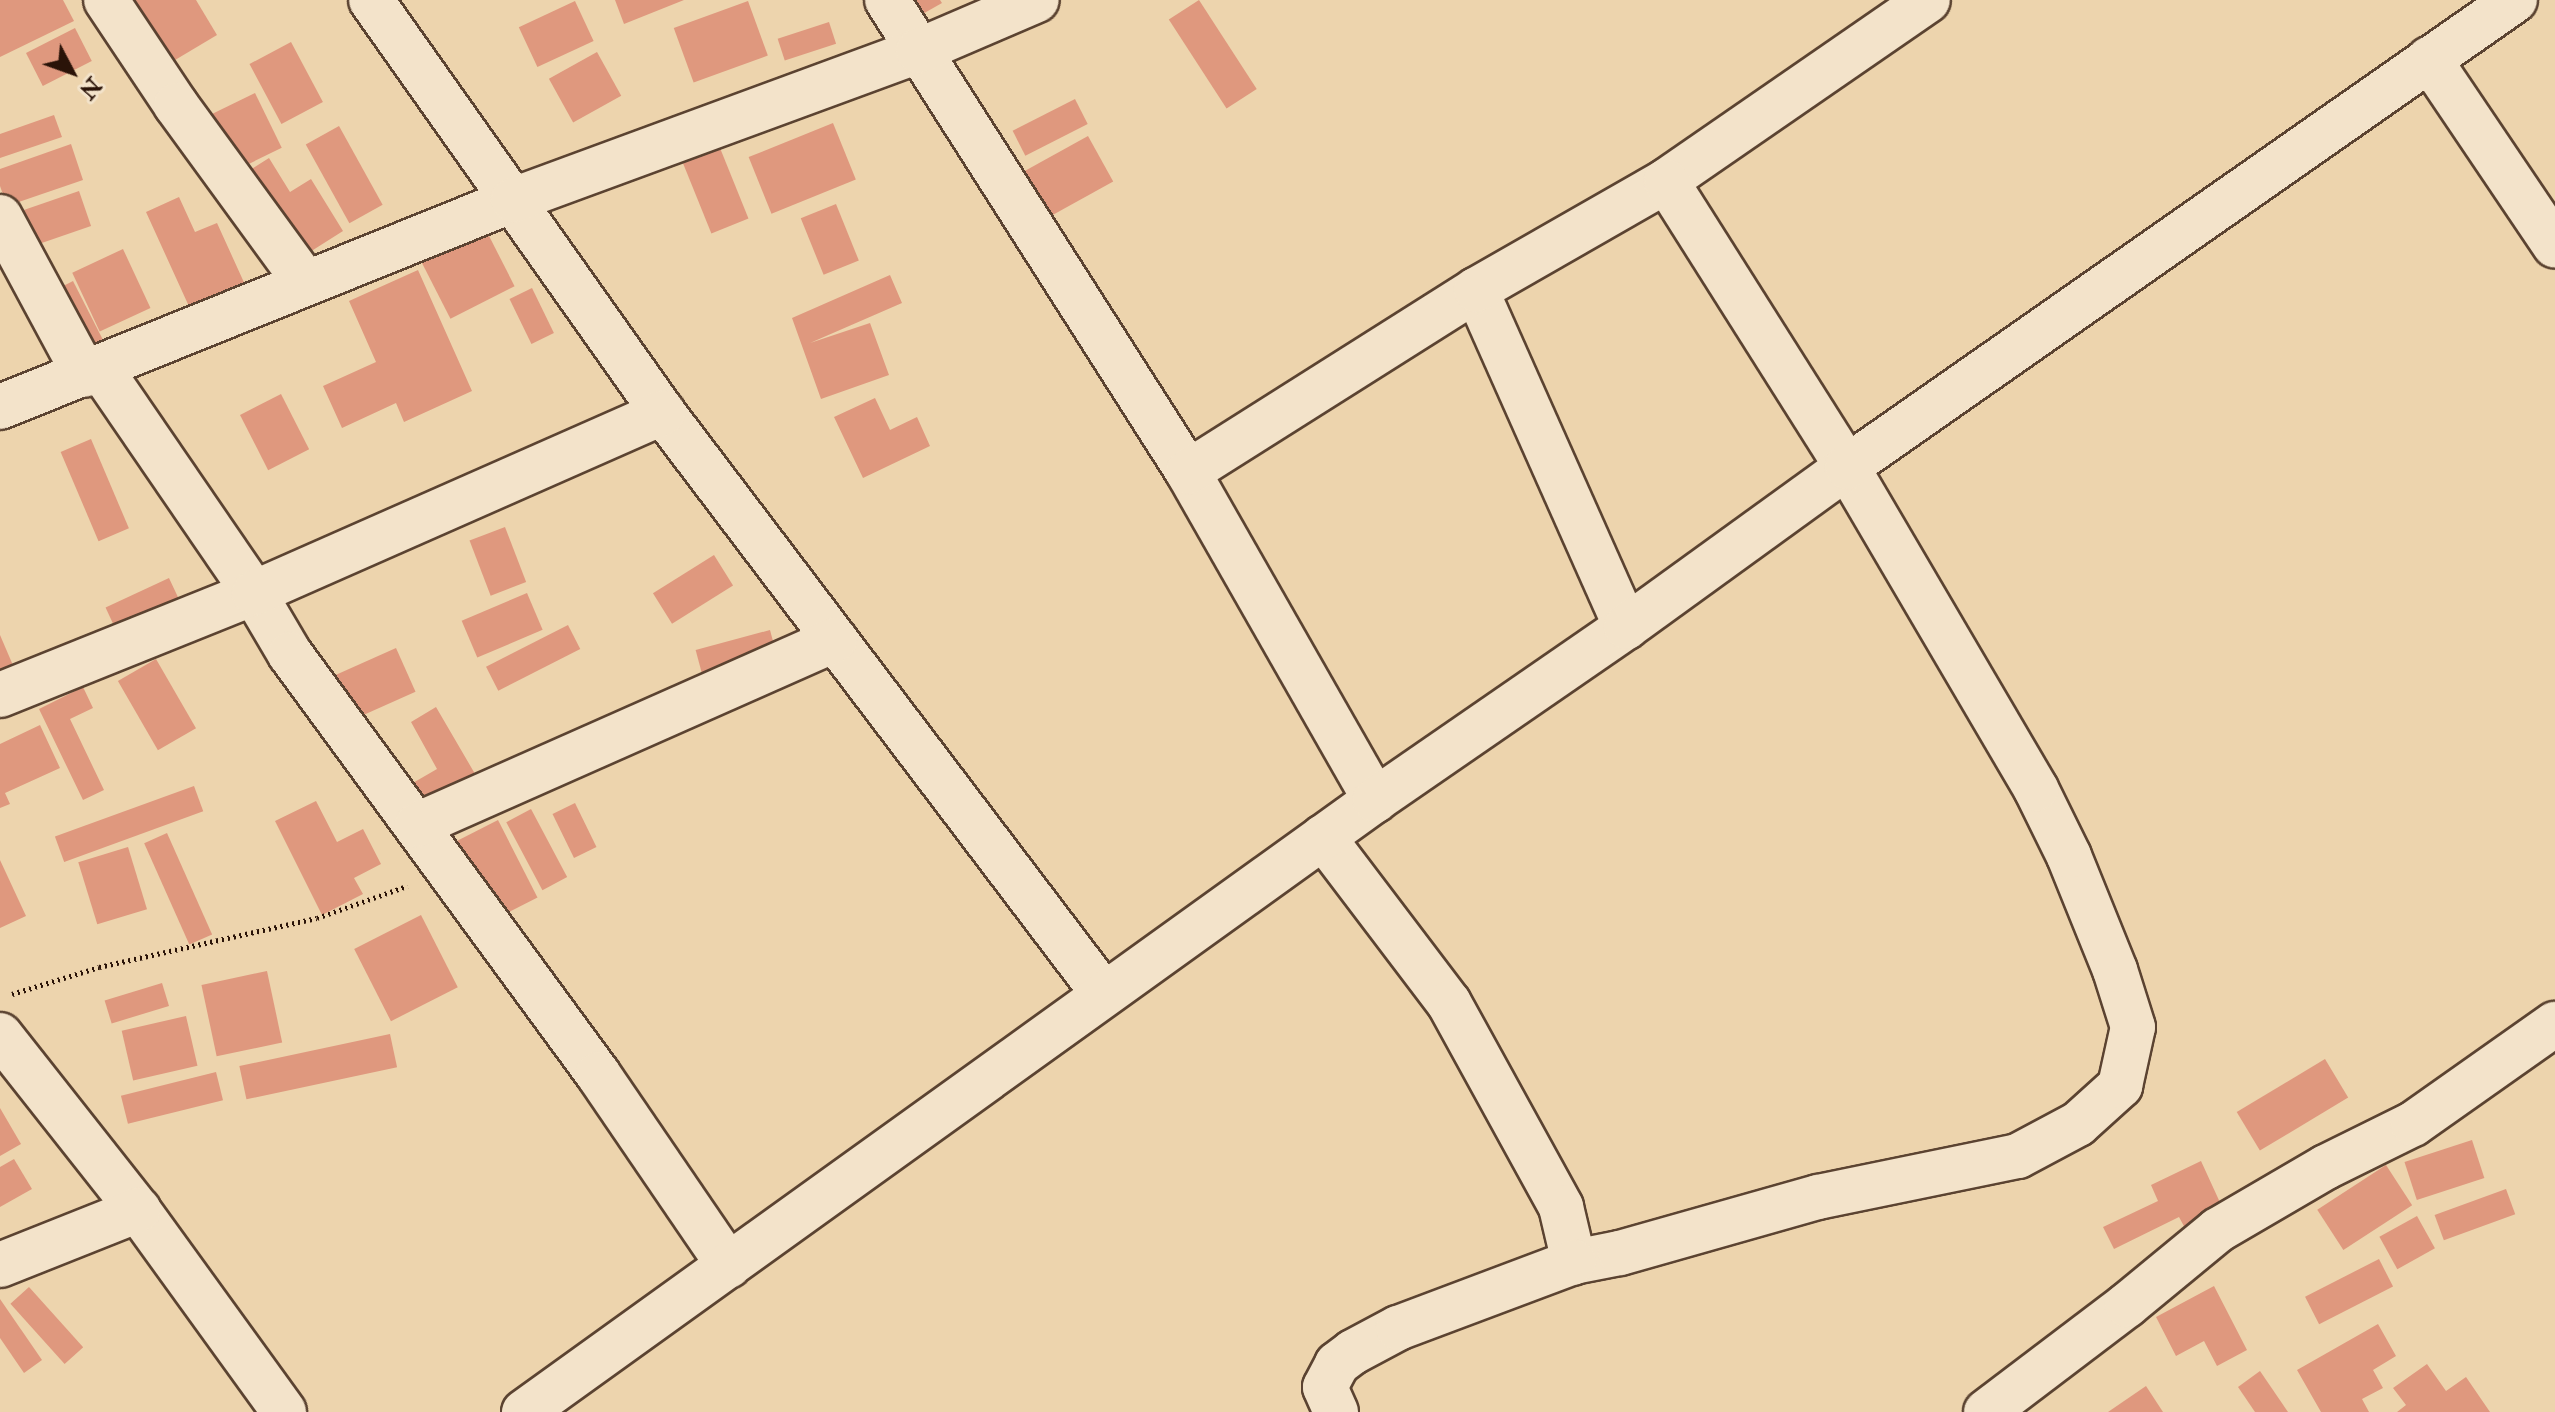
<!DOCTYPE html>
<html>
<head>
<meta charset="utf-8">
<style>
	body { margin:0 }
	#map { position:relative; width:2555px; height:1412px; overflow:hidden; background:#edd4ad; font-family:"IM FELL Double Pica",serif }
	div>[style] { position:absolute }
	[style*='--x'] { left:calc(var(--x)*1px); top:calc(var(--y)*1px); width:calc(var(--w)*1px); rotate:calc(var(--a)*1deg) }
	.building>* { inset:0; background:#df987e; transform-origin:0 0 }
	.path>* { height:5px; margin-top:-2.5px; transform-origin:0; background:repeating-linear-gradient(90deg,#2a1308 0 2px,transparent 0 6px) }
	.roads { filter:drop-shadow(2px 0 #5b4331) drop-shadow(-2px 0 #5b4331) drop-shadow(0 2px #5b4331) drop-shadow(0 -2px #5b4331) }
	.minor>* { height:44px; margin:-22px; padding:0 22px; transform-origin:22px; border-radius:22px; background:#f3e3ca }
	span { translate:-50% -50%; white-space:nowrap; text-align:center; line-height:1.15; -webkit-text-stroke:6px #f3e3ca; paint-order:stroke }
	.north { position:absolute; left:32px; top:32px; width:80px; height:80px; -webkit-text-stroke:6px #f3e3ca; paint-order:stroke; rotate:131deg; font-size:22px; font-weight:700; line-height:32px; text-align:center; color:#2a1308 }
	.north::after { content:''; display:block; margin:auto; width:28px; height:36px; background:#2a1308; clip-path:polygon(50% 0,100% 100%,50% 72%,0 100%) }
</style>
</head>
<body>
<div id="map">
	<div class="building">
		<div style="clip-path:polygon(0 0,63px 0,74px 21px,0 57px)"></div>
		<div style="clip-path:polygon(129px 0,196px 0,217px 35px,165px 66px)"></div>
		<div style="clip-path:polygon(615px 0,684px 0,624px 24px)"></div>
		<div style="clip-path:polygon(902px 0,940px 0,942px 3px,912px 20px)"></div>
		<div style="left:1199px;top:0;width:106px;height:36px;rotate:57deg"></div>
		<div style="left:575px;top:1px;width:44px;height:62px;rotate:65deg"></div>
		<div style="left:748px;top:1px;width:58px;height:79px;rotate:70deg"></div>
		<div style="left:829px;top:22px;width:23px;height:54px;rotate:72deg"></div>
		<div style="left:75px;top:28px;width:37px;height:55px;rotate:63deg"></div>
		<div style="left:291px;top:42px;width:68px;height:47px;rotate:62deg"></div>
		<div style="left:597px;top:52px;width:50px;height:55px;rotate:61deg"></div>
		<div style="left:255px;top:93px;width:61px;height:61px;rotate:64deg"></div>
		<div style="left:1075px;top:99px;width:28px;height:70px;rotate:63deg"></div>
		<div style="clip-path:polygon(54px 115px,62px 137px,0 158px,0 134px)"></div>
		<div style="left:833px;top:123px;width:61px;height:91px;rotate:68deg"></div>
		<div style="left:339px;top:126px;width:90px;height:38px;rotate:61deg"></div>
		<div style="left:1088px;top:136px;width:52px;height:76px;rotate:61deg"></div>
		<div style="clip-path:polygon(71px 144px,83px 180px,7px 206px,0 186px,0 169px)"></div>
		<div style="left:720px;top:148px;width:76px;height:40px;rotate:68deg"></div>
		<div style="clip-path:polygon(269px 158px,290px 192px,311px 179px,343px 231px,302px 257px,245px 173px)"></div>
		<div style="left:79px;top:191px;width:37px;height:66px;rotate:71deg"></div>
		<div style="clip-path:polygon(179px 197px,195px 232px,217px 223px,247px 289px,192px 313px,146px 212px)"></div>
		<div style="left:836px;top:204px;width:61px;height:38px;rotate:68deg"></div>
		<div style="left:486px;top:230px;width:63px;height:72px;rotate:63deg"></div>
		<div style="left:123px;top:249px;width:65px;height:56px;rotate:65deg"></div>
		<div style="clip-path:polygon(418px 270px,472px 391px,404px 422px,396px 403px,342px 428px,323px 386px,376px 362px,349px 301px)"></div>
		<div style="clip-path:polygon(890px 275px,902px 303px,810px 343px,870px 323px,889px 375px,821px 399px,792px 318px)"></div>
		<div style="left:73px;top:281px;width:67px;height:29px;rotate:63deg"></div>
		<div style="left:532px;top:288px;width:50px;height:25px;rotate:64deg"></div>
		<div style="left:281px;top:394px;width:62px;height:46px;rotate:63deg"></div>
		<div style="clip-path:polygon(875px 398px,890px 430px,917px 417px,930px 446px,863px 478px,834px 417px)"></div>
		<div style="left:91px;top:439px;width:97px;height:33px;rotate:67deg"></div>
		<div style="left:505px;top:527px;width:59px;height:38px;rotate:69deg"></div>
		<div style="left:714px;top:555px;width:36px;height:72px;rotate:58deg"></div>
		<div style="left:169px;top:578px;width:31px;height:70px;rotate:65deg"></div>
		<div style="left:527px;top:593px;width:40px;height:71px;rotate:67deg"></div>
		<div style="left:568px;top:625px;width:27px;height:92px;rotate:63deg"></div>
		<div style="left:770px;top:630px;width:28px;height:77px;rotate:75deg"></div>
		<div style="clip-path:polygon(0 635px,15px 670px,0 677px)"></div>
		<div style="left:396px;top:648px;width:48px;height:76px;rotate:66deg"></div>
		<div style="left:156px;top:659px;width:80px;height:44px;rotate:60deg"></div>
		<div style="clip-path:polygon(83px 687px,93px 708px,70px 719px,104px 790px,83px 800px,39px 709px)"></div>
		<div style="clip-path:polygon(436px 707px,478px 779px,414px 816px,399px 791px,437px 769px,411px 722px)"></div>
		<div style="clip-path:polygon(40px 725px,60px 768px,5px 793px,10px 804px,0 808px,0 744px)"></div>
		<div style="left:194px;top:786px;width:27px;height:148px;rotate:70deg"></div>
		<div style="clip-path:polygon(316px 801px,337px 842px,363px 829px,381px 864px,354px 878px,363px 894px,322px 915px,275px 821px)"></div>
		<div style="left:575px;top:803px;width:49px;height:25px;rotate:64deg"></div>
		<div style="left:531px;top:809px;width:77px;height:28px;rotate:62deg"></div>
		<div style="left:498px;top:820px;width:87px;height:55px;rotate:63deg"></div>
		<div style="left:167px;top:833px;width:111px;height:25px;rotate:66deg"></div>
		<div style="left:128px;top:847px;width:65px;height:52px;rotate:73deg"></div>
		<div style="clip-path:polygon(0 860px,26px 916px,0 928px)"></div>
		<div style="left:421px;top:915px;width:81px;height:75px;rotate:63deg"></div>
		<div style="left:267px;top:971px;width:73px;height:67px;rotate:78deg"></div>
		<div style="left:162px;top:983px;width:24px;height:60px;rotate:73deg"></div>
		<div style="left:186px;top:1016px;width:51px;height:66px;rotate:77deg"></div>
		<div style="left:390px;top:1034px;width:34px;height:154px;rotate:78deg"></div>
		<div style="left:2325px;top:1059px;width:45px;height:103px;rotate:59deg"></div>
		<div style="left:216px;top:1072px;width:29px;height:98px;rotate:76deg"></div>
		<div style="clip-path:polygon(0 1108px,21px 1144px,0 1156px)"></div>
		<div style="left:2472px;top:1140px;width:40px;height:71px;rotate:72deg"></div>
		<div style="clip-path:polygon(14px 1159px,32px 1189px,0 1207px,0 1167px)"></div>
		<div style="clip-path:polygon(2201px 1161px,2223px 1209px,2185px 1228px,2179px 1217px,2114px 1249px,2103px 1227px,2158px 1201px,2151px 1185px)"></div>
		<div style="left:2386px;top:1165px;width:48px;height:82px;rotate:57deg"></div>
		<div style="left:2506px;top:1189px;width:27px;height:76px;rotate:70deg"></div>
		<div style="left:2417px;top:1216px;width:37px;height:43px;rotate:61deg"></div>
		<div style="left:2379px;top:1259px;width:31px;height:83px;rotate:63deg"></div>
		<div style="clip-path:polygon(2214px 1286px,2247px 1350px,2217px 1366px,2204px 1341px,2176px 1356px,2156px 1317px)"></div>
		<div style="left:29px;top:1287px;width:81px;height:25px;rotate:48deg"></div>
		<div style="clip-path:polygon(0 1299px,42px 1360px,24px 1373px,0 1338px)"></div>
		<div style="clip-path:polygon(2378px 1324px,2396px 1356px,2373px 1370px,2383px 1388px,2362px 1399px,2369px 1412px,2321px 1412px,2297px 1370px)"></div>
		<div style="clip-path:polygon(2427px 1364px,2446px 1391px,2466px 1377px,2490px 1412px,2397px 1412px,2406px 1405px,2393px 1388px)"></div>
		<div style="clip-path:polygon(2260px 1371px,2288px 1412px,2255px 1412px,2238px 1387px)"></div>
		<div style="clip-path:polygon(2146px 1386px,2163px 1412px,2108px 1412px)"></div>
	</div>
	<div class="path">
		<div style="--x:12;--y:994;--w:91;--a:-17.2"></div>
		<div style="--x:99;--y:967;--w:223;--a:-12.7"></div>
		<div style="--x:317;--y:918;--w:96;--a:-19.6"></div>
	</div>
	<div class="roads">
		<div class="minor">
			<div style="--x:106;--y:0;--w:126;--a:56.3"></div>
			<div style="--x:176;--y:105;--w:219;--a:53.9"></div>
			<div style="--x:371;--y:0;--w:506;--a:54.74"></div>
			<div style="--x:663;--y:413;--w:728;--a:52.82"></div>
			<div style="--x:887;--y:0;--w:560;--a:57.47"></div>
			<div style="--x:1188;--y:472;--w:378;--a:60.3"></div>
			<div style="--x:2429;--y:59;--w:225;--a:56"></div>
			<div style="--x:0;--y:217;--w:179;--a:61.7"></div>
			<div style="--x:1476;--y:290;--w:369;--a:66"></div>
			<div style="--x:100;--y:368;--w:273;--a:55.6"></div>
			<div style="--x:254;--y:593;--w:71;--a:59.5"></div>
			<div style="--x:290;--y:654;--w:521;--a:53.75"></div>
			<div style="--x:598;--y:1074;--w:232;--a:55.7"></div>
			<div style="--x:0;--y:407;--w:553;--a:-21.97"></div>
			<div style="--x:513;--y:200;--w:432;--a:-20.2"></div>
			<div style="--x:918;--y:51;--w:129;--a:-23.2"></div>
			<div style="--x:1188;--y:472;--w:341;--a:-32.3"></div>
			<div style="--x:1476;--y:290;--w:219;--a:-29.8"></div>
			<div style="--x:1666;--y:181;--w:318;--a:-34.6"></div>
			<div style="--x:0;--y:695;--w:274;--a:-21.9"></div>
			<div style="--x:254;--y:593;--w:447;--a:-23.8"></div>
			<div style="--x:417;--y:825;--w:457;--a:-23.9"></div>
			<div style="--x:1323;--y:837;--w:208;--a:52.8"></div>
			<div style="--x:1449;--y:1003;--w:233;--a:61.2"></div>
			<div style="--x:1561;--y:1207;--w:57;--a:76.7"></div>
			<div style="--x:1574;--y:1262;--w:47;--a:-11.1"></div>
			<div style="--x:1620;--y:1253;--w:206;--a:-15.8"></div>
			<div style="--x:1818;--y:1197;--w:204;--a:-11.6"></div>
			<div style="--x:2018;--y:1156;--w:68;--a:-28.1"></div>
			<div style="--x:2078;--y:1124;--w:57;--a:-42.1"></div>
			<div style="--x:2120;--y:1086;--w:60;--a:-77.6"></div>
			<div style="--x:2133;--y:1027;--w:60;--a:-107.5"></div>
			<div style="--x:2115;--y:970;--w:123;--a:-112"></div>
			<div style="--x:2069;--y:856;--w:75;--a:-116.2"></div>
			<div style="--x:2036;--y:789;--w:373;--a:-120.4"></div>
			<div style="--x:1847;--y:467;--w:338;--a:-122.3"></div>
			<div style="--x:0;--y:1035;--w:223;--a:51.7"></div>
			<div style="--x:138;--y:1210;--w:249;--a:54.1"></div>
			<div style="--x:0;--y:1265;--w:149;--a:-21.7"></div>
			<div style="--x:524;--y:1412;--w:1048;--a:-35.72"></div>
			<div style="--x:1375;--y:800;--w:305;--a:-34.6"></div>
			<div style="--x:1626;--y:627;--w:273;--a:-35.9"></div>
			<div style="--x:1847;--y:467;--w:815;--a:-34.96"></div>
			<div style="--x:1336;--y:1412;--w:27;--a:-114"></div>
			<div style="--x:1325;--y:1387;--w:26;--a:-62"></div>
			<div style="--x:1337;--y:1364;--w:20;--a:-37"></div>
			<div style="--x:1353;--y:1352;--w:51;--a:-28.1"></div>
			<div style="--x:1398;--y:1328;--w:188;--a:-20.6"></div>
			<div style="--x:1986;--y:1412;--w:177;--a:-37.2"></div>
			<div style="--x:2127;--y:1305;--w:118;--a:-39.5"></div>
			<div style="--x:2218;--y:1230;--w:125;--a:-30.3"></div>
			<div style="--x:2326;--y:1167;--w:97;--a:-26.3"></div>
			<div style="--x:2413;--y:1124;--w:174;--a:-35.2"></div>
		</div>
	</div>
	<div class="north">N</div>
</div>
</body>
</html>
